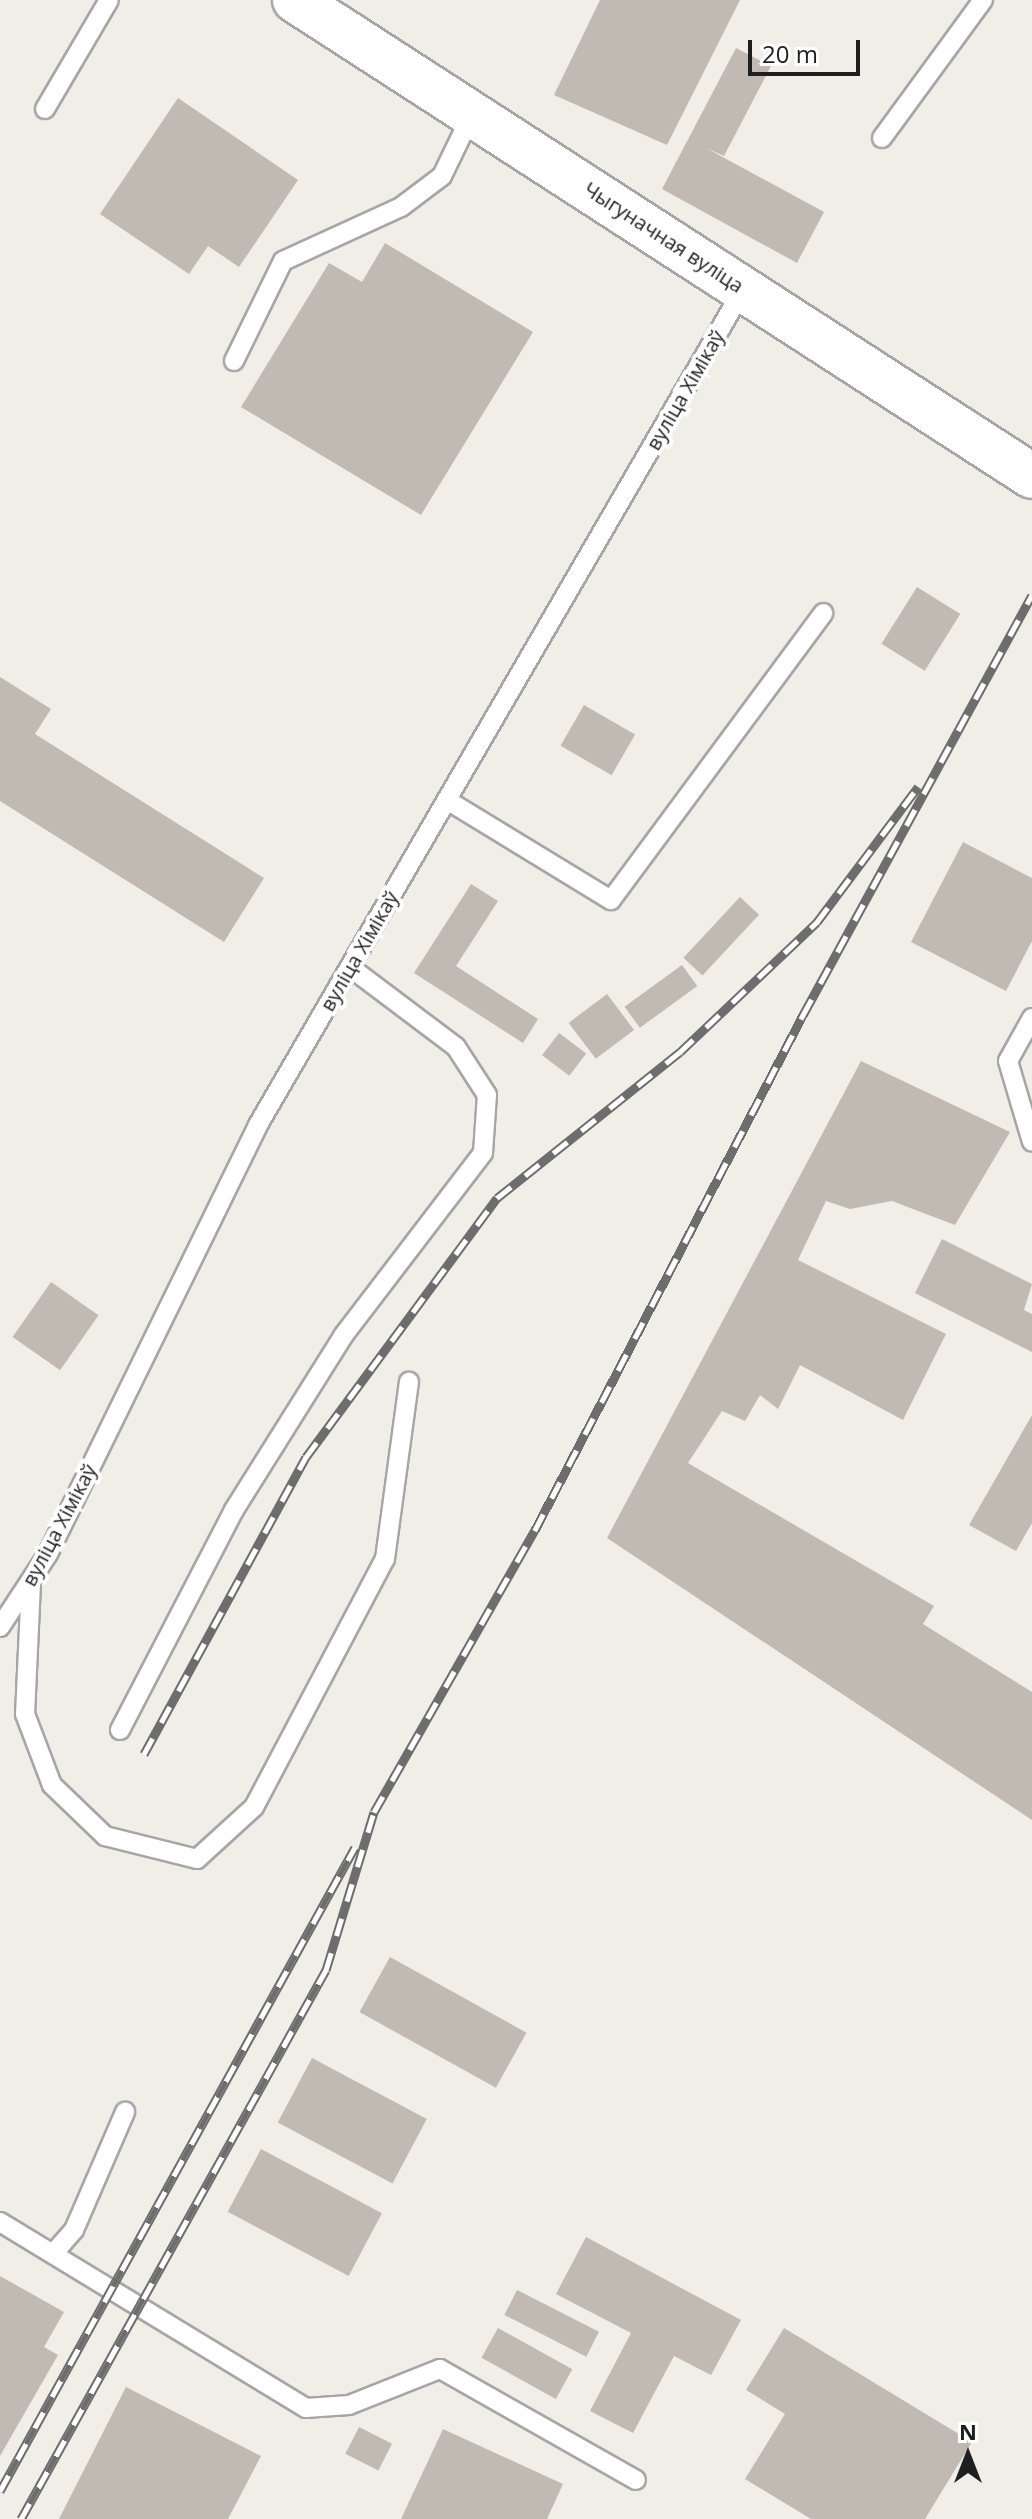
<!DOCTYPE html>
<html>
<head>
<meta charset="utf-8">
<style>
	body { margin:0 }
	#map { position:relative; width:1032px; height:2519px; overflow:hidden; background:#f0eee6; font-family:"Open Sans",sans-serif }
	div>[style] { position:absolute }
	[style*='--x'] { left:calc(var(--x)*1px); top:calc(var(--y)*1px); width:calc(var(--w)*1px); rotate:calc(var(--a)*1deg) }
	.building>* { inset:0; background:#c0bab3; transform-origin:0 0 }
	.roads { filter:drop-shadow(2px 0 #a6a6a6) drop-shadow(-2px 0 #a6a6a6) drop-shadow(0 2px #a6a6a6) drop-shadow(0 -2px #a6a6a6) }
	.service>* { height:18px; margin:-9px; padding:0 9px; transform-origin:9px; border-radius:9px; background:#fff }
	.tertiary>* { height:44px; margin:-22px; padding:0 22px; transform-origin:22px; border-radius:22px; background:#fff }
	.rail>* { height:9px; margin-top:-4.5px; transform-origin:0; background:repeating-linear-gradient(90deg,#fff 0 18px,#6d6d6d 0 36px); box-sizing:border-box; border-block:2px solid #6d6d6d }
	span { translate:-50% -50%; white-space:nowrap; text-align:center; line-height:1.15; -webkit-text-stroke:8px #fff; paint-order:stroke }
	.street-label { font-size:20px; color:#1f1f1f }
	.north { position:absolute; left:928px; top:2415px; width:80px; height:80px; -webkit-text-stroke:6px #fff; paint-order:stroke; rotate:0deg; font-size:22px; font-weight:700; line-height:32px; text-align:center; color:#1f1f1f }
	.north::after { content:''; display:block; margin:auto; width:28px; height:36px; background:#1f1f1f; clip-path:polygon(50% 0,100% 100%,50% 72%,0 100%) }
	.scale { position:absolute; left:748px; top:40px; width:112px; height:36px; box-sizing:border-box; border:4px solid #1f1f1f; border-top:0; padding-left:10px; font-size:24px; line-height:28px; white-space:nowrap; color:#1f1f1f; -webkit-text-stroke:6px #fff; paint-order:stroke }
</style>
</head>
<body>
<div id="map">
	<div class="building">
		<div style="clip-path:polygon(600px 0,740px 0,667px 145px,554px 95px)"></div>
		<div style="clip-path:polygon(736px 48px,771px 66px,724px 156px,706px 148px,824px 212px,797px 263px,662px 189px)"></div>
		<div style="clip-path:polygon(178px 98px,298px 180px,239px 267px,208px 246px,189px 274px,100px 214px)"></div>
		<div style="clip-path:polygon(385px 243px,533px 332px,421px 515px,241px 407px,329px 263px,362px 282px)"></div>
		<div style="left:917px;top:587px;width:51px;height:67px;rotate:32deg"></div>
		<div style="clip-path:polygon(0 677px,51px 709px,35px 734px,264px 878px,224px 942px,0 801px)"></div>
		<div style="left:584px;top:705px;width:59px;height:47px;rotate:30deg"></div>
		<div style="clip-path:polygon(963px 842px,1032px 878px,1032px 941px,1006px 991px,911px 942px)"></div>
		<div style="clip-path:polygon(471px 884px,498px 901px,456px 966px,538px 1019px,523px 1043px,414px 973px)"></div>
		<div style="left:740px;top:897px;width:26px;height:83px;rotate:43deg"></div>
		<div style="left:682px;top:965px;width:26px;height:71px;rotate:54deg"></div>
		<div style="left:607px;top:994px;width:45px;height:48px;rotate:53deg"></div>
		<div style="left:559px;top:1033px;width:34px;height:28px;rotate:37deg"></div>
		<div style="clip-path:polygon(861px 1061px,1010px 1132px,955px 1225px,892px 1201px,850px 1209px,826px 1201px,798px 1260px,946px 1334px,903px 1420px,800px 1365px,778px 1409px,760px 1395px,745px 1421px,722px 1411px,688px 1463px,934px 1606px,923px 1624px,1032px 1692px,1032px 1820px,607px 1538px)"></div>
		<div style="clip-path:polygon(942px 1239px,1032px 1284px,1024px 1310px,1032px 1314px,1032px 1352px,915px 1293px)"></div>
		<div style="left:51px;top:1282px;width:58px;height:67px;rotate:35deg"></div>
		<div style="clip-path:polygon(1032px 1415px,1032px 1523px,1016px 1551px,969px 1525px)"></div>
		<div style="left:390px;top:1957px;width:156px;height:63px;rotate:29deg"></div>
		<div style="left:312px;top:2058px;width:130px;height:73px;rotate:28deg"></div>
		<div style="left:261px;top:2149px;width:137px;height:71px;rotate:28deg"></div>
		<div style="clip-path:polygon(586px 2237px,741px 2320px,711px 2375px,674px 2356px,633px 2433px,590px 2411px,631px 2333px,556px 2294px)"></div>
		<div style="clip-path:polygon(0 2276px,64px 2312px,44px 2347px,58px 2355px,0 2456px)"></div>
		<div style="left:517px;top:2290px;width:92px;height:28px;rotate:27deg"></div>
		<div style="left:498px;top:2328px;width:85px;height:34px;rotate:29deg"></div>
		<div style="clip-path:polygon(784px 2328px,972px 2442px,925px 2519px,811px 2519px,745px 2479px,785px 2414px,746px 2390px)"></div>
		<div style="clip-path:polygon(126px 2387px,261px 2456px,228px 2519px,59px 2519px)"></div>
		<div style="left:359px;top:2427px;width:37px;height:30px;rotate:27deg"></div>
		<div style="clip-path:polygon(443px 2429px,563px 2484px,547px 2519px,401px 2519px)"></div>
	</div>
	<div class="roads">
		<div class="service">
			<div style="--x:45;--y:109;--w:126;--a:-59.6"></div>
			<div style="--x:882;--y:138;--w:171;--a:-53.8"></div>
			<div style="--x:234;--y:361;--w:111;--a:-63.9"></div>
			<div style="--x:283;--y:261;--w:130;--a:-24.6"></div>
			<div style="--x:401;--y:207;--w:51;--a:-37.1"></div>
			<div style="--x:442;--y:176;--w:69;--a:-64.2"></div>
			<div style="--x:447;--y:800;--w:192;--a:31.4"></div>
			<div style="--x:611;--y:900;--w:357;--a:-53.5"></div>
			<div style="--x:1032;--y:1018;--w:49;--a:119.2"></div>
			<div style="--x:1008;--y:1061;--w:84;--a:73.5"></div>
			<div style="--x:31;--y:1583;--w:131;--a:92.6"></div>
			<div style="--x:25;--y:1714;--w:76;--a:69.2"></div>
			<div style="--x:52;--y:1785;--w:74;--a:43.9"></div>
			<div style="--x:105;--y:1836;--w:95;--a:14"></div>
			<div style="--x:197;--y:1859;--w:77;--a:-42.4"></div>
			<div style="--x:254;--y:1807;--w:280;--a:-62.2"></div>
			<div style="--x:385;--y:1559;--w:179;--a:-82.3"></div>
			<div style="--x:0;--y:1627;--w:87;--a:-56.7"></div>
			<div style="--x:48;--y:1554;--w:478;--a:-63.9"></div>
			<div style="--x:258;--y:1125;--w:968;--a:-59.86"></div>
			<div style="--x:120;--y:1730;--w:248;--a:-62.6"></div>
			<div style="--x:234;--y:1510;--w:205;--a:-57.9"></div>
			<div style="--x:343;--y:1336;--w:230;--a:-52.6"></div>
			<div style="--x:483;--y:1153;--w:58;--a:-86.1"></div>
			<div style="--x:487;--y:1095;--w:57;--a:-122.9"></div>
			<div style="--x:456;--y:1047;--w:133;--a:-143"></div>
			<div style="--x:0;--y:2222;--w:358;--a:31.3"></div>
			<div style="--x:306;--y:2408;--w:43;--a:-4"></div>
			<div style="--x:349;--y:2405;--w:98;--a:-21.6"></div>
			<div style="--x:440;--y:2369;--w:225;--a:29.5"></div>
			<div style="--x:53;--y:2254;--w:32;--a:-49"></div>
			<div style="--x:74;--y:2230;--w:129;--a:-66.6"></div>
		</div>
		<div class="tertiary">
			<div style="--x:295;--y:0;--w:877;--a:32.86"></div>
		</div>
	</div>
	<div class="rail">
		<div style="--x:144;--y:1754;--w:338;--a:-61.4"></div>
		<div style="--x:306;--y:1457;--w:322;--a:-53.6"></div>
		<div style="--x:497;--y:1198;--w:234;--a:-38.6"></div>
		<div style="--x:680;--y:1052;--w:189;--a:-43.5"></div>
		<div style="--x:817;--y:922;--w:169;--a:-53.2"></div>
		<div style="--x:0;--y:2491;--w:735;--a:-61.13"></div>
		<div style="--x:21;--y:2519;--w:628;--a:-60.95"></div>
		<div style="--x:326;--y:1970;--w:165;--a:-73.1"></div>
		<div style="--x:374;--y:1812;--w:325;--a:-60.3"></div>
		<div style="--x:535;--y:1530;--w:581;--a:-62.51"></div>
		<div style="--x:803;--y:1015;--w:478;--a:-61.4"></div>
	</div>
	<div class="street-label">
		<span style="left:664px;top:237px;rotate:33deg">Чыгуначная вуліца</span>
		<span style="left:685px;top:390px;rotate:-60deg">вуліца Хімікаў</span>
		<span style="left:359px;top:951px;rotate:-60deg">вуліца Хімікаў</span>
		<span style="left:59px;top:1525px;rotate:-62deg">вуліца Хімікаў</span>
	</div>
	<div class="north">N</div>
	<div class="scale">20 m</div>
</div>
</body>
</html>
